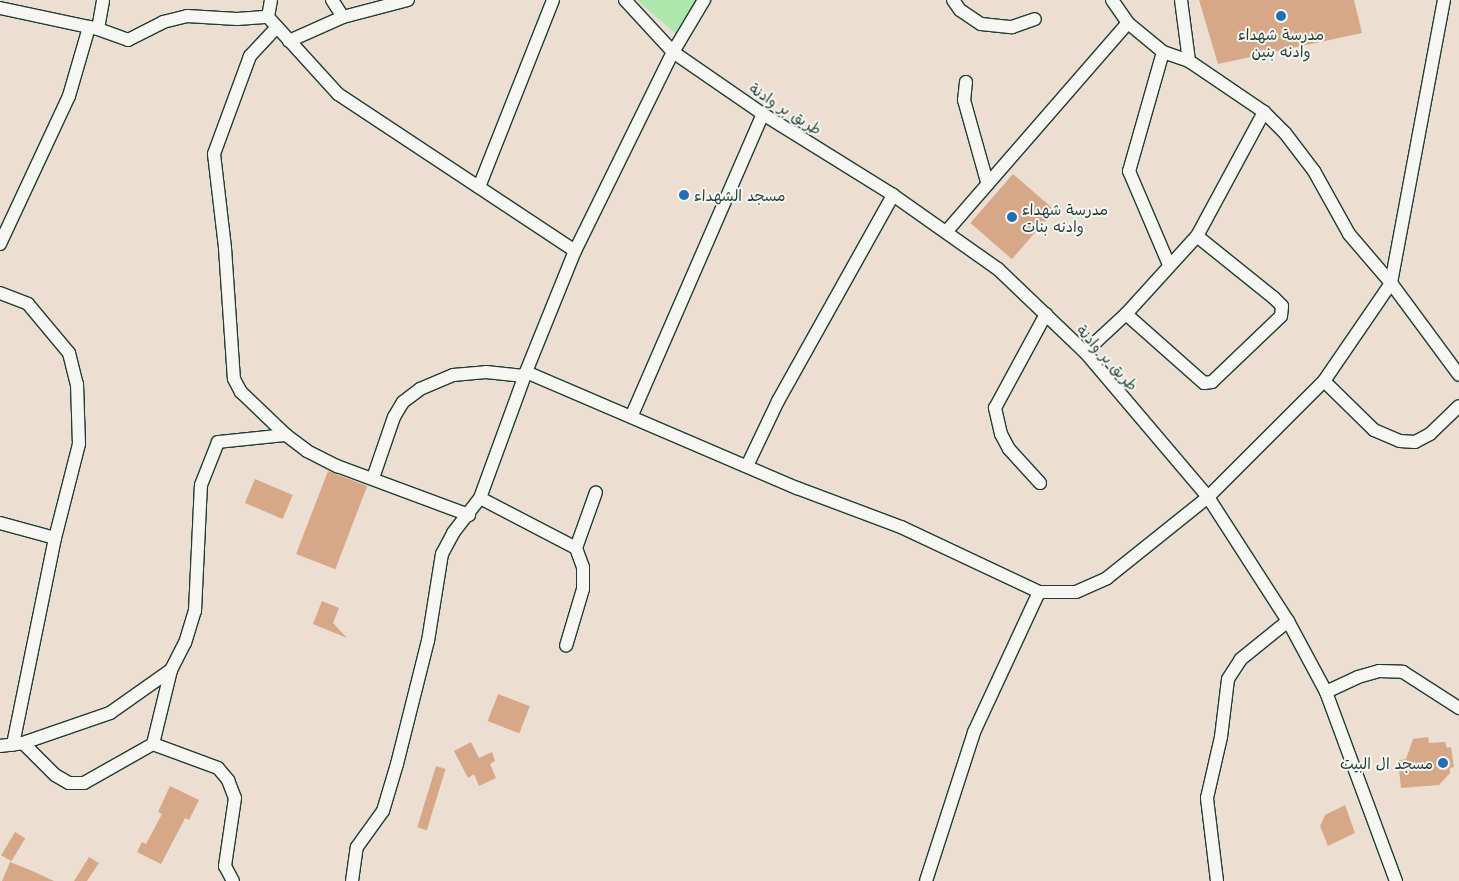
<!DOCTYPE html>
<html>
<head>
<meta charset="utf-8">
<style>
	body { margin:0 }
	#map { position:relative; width:1459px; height:881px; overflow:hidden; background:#ecdfd2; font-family:"Playpen Sans","Playpen Sans Arabic",sans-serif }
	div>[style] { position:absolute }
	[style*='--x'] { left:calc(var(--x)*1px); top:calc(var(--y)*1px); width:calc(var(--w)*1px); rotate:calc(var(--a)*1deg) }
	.green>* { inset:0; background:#aee7ab }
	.building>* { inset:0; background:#d6a888; transform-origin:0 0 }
	.roads { filter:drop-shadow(1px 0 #1f3d34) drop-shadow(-1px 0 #1f3d34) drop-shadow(0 1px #1f3d34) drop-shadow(0 -1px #1f3d34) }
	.minor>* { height:12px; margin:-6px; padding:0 6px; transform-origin:6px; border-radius:6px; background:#f6f6f2 }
	.dots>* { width:14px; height:14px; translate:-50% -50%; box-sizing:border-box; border:2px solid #f6f6f2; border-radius:50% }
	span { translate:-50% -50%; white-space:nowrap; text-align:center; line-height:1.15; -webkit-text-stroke:4px #f6f6f2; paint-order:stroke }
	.poi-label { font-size:15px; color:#1f3d34 }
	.left { translate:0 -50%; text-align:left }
	.right { translate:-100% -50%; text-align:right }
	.street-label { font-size:15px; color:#1f3d34 }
</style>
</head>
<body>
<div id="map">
	<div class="green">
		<div style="clip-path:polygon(637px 0,699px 0,677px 35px)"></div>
	</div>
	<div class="building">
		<div style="clip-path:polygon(1199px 0,1354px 0,1362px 33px,1218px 64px)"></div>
		<div style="left:1013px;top:174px;width:55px;height:65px;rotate:41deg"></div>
		<div style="left:328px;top:471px;width:42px;height:89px;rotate:21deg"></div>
		<div style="left:255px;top:479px;width:41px;height:26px;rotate:23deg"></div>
		<div style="clip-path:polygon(322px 601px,339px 608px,333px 623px,347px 638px,313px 624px)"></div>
		<div style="left:498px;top:694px;width:34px;height:29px;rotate:21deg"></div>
		<div style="clip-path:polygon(1428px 737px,1429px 743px,1445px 742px,1447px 748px,1451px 747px,1454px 767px,1450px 768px,1450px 773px,1439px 785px,1401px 788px,1398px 761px,1406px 759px,1413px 739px)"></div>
		<div style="clip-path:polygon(471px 742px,479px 758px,492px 752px,495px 761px,490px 764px,496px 778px,479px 786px,474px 774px,468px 778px,454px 751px)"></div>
		<div style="left:436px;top:766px;width:10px;height:64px;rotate:17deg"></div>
		<div style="clip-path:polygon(170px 786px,199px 800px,189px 820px,185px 818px,181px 826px,161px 864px,137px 852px,142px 842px,146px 844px,162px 814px,158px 812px)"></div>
		<div style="clip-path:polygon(1345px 805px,1355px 833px,1328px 846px,1320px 826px,1325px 815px)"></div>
		<div style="left:15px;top:832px;width:12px;height:27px;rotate:31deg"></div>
		<div style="clip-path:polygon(89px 857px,99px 863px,87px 881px,74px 881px)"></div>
		<div style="clip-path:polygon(10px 862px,30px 870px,54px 881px,2px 881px)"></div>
	</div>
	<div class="roads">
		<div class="minor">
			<div style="--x:271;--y:0;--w:17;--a:100"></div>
			<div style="--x:268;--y:17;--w:104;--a:47.7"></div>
			<div style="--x:338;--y:94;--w:284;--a:33.5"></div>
			<div style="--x:332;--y:0;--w:20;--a:57"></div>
			<div style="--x:625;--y:0;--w:71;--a:47.3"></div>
			<div style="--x:673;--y:52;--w:109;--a:34.6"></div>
			<div style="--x:763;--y:114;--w:153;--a:31.9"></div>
			<div style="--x:893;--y:195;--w:128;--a:35.2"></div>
			<div style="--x:998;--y:269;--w:120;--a:43.7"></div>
			<div style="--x:1085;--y:352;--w:190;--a:49.7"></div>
			<div style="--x:1208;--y:497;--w:148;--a:57.2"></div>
			<div style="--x:1288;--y:621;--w:81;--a:61.8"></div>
			<div style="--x:1326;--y:692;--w:202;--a:69.7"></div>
			<div style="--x:953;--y:0;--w:12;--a:55"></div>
			<div style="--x:960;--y:10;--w:25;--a:34"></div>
			<div style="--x:981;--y:24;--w:31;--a:6"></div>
			<div style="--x:1012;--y:27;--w:24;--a:-19"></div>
			<div style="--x:1112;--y:0;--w:28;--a:55"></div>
			<div style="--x:1128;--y:23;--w:45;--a:39.6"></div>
			<div style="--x:1163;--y:52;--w:28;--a:19"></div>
			<div style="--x:1189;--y:61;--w:91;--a:34.2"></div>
			<div style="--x:1264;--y:112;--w:30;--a:45"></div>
			<div style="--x:1285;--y:133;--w:48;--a:52.7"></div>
			<div style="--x:1314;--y:171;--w:72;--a:60.9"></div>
			<div style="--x:1349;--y:234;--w:65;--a:49.4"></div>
			<div style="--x:1391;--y:283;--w:114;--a:53.5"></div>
			<div style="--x:1181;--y:0;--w:62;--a:82.5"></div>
			<div style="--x:0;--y:8;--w:100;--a:12.1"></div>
			<div style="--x:98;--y:29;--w:32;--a:20"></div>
			<div style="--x:128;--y:40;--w:39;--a:-27"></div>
			<div style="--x:163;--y:22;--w:25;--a:-14"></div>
			<div style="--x:187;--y:16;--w:50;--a:3.4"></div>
			<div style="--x:237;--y:19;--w:31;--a:-4"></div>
			<div style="--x:277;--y:27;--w:40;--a:133"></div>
			<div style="--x:250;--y:56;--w:104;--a:110.2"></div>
			<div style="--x:214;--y:154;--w:95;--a:83.3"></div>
			<div style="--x:225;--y:248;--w:131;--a:86.1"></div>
			<div style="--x:234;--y:379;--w:15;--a:62"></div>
			<div style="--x:241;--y:392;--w:62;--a:43.7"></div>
			<div style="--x:286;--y:435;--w:26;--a:37"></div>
			<div style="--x:307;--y:451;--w:34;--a:27"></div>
			<div style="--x:337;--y:466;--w:141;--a:20.4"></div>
			<div style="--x:98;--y:29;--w:29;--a:-80"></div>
			<div style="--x:289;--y:41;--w:59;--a:-24"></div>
			<div style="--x:343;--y:17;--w:67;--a:-14.7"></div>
			<div style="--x:1163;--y:52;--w:124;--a:105.9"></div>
			<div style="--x:1129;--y:171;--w:102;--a:66.9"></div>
			<div style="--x:966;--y:82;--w:18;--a:96"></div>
			<div style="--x:964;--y:100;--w:85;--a:74.3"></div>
			<div style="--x:479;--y:187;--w:201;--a:-68.4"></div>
			<div style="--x:946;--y:232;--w:277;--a:-49"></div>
			<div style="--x:0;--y:244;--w:163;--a:-65"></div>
			<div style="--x:69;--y:96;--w:72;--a:-73.8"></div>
			<div style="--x:0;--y:293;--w:30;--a:21"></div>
			<div style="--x:28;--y:304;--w:64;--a:50.1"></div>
			<div style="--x:69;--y:353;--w:32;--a:76"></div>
			<div style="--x:77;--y:384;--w:60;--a:88.1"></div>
			<div style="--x:79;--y:444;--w:97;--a:104.3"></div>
			<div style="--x:55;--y:538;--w:211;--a:101.5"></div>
			<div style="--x:1126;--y:314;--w:104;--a:41.5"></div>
			<div style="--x:1204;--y:383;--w:8;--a:-7"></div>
			<div style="--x:1212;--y:382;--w:95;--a:-43.7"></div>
			<div style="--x:1281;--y:316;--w:10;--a:-84"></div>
			<div style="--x:1282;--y:306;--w:11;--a:-135"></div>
			<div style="--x:1274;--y:298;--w:99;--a:-141.2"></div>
			<div style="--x:1085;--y:352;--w:56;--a:-42.8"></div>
			<div style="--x:1126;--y:314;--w:105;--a:-47.7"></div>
			<div style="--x:1197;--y:236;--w:141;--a:-61.6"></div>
			<div style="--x:526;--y:372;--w:295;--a:23.2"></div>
			<div style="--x:797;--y:488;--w:111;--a:20.6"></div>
			<div style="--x:901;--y:527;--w:153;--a:25.2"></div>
			<div style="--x:1039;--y:592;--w:37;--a:0"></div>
			<div style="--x:1076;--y:592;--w:34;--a:-24"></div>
			<div style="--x:1107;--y:578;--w:129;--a:-38.7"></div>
			<div style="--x:1208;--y:497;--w:164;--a:-45"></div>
			<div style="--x:1324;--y:381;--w:119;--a:-55.6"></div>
			<div style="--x:1391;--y:283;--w:288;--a:-79.4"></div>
			<div style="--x:1324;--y:381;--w:70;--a:44.4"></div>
			<div style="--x:1374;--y:430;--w:28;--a:23"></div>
			<div style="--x:1400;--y:441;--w:15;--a:4"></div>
			<div style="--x:1415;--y:442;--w:17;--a:-28"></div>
			<div style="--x:1430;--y:434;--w:40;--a:-44"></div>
			<div style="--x:632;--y:415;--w:328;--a:-66.5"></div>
			<div style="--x:747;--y:466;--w:72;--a:-64.5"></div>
			<div style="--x:778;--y:401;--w:236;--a:-60.8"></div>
			<div style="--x:373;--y:478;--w:65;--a:-71"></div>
			<div style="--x:394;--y:417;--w:17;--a:-59"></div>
			<div style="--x:403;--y:402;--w:21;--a:-37"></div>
			<div style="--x:420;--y:389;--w:36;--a:-23"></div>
			<div style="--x:453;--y:375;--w:33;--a:-5"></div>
			<div style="--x:486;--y:372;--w:38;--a:6"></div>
			<div style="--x:1040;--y:483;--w:46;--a:-132.4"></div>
			<div style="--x:1009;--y:449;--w:17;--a:-118"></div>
			<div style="--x:1001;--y:434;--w:27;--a:-103"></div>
			<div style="--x:995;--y:408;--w:107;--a:-61.5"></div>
			<div style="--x:480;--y:498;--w:108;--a:27.5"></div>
			<div style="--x:576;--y:548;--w:20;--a:70"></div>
			<div style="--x:583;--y:567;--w:22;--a:90"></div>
			<div style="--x:583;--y:589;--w:59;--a:106.6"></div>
			<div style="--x:0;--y:523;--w:57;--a:15.3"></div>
			<div style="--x:576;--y:548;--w:59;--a:-70.3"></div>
			<div style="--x:171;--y:670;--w:76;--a:103.7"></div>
			<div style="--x:153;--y:744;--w:69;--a:20.3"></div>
			<div style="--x:218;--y:768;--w:16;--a:50"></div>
			<div style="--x:228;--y:780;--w:19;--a:69"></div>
			<div style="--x:235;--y:798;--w:69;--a:98.4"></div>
			<div style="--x:225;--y:866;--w:17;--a:62"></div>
			<div style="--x:1326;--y:692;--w:35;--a:-25"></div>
			<div style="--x:1358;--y:677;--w:22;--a:-16"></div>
			<div style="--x:1379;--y:671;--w:24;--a:2"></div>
			<div style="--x:1403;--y:672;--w:67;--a:32.7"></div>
			<div style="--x:23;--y:743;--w:45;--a:45"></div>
			<div style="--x:55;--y:775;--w:16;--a:30"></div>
			<div style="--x:69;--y:783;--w:15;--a:0"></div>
			<div style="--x:84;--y:783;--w:79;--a:-29.5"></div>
			<div style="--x:0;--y:746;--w:23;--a:-7"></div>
			<div style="--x:23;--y:743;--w:92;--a:-19"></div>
			<div style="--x:110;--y:713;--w:75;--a:-35.2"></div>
			<div style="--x:171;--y:670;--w:30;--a:-63"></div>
			<div style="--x:185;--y:643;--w:34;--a:-73"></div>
			<div style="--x:195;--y:611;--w:126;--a:-87.3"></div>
			<div style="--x:201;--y:485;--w:46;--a:-68.4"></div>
			<div style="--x:218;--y:442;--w:68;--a:-5.9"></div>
			<div style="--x:352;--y:881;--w:34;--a:-82"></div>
			<div style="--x:357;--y:847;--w:44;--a:-54.2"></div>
			<div style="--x:383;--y:811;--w:49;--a:-73.4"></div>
			<div style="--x:397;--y:764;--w:127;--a:-75.9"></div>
			<div style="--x:428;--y:641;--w:88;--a:-80.9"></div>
			<div style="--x:442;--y:554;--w:24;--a:-62"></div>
			<div style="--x:453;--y:533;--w:44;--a:-52.4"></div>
			<div style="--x:480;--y:498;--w:134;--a:-69.9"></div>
			<div style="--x:526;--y:372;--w:131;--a:-68"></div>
			<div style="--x:575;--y:251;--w:222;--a:-63.8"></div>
			<div style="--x:673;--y:52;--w:61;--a:-59.2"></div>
			<div style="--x:926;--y:881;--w:157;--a:-72.1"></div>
			<div style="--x:974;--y:732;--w:154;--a:-65.1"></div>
			<div style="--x:1217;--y:881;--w:84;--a:-96.9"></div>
			<div style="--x:1207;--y:798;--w:63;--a:-77.1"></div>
			<div style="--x:1221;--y:737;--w:58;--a:-83.1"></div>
			<div style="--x:1228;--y:679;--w:24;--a:-57"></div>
			<div style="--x:1241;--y:659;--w:60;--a:-39"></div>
		</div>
	</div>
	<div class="dots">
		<div style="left:1281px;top:16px;background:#1f6fb2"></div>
		<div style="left:684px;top:195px;background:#1f6fb2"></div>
		<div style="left:1012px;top:217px;background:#1f6fb2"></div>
		<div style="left:1443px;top:763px;background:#1f6fb2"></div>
	</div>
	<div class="poi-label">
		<span style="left:1281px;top:42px">مدرسة شهداء<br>وادنه بنين</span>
		<span class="left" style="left:694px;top:195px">مسجد الشهداء</span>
		<span class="left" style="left:1022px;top:217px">مدرسة شهداء<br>وادنه بنات</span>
		<span class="right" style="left:1433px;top:763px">مسجد ال البيت</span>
	</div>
	<div class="street-label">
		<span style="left:786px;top:108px;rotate:33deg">طريق بر وادنة</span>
		<span style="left:1108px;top:357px;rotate:48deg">طريق بر وادنة</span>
	</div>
</div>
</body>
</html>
